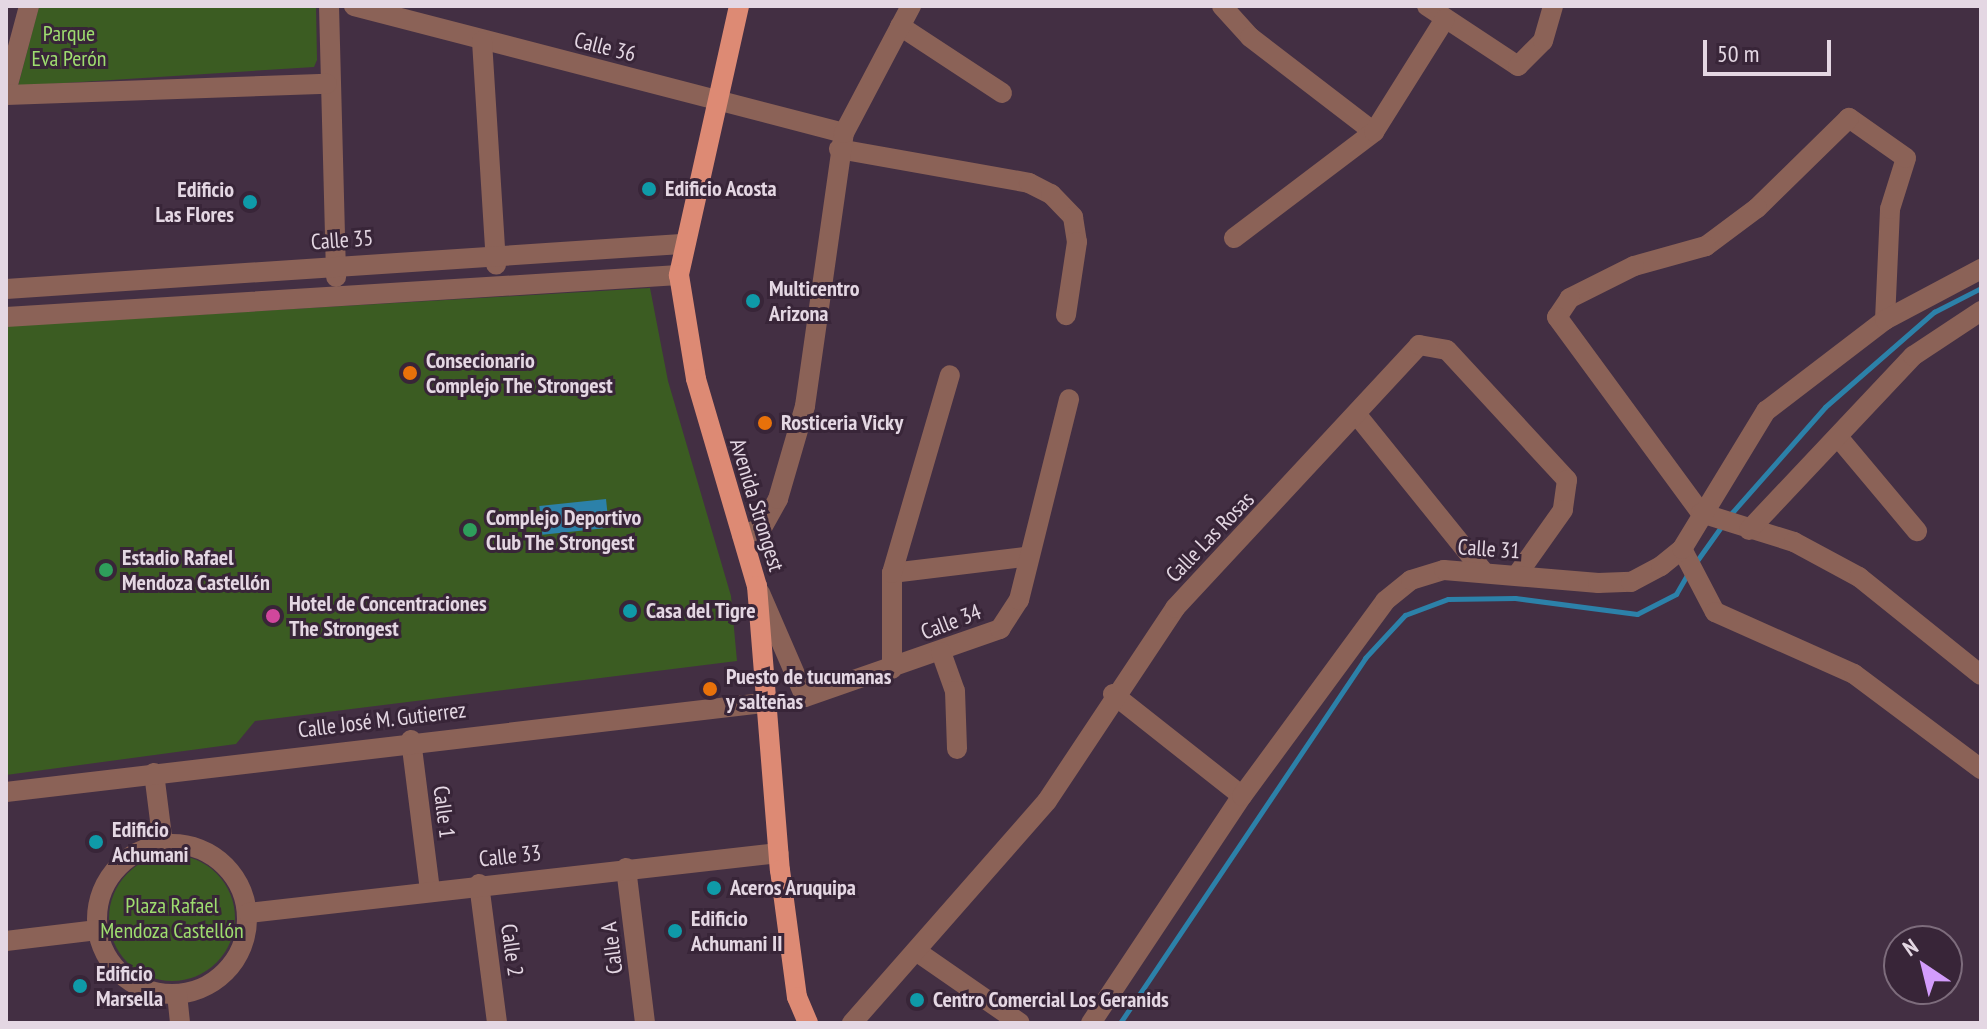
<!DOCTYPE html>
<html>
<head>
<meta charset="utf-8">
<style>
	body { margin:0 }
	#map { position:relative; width:1987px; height:1029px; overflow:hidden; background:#432f43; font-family:"PT Sans Narrow",sans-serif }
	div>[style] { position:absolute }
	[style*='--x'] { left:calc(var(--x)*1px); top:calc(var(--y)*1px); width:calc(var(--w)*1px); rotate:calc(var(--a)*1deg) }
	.green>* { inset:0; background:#3b5c22 }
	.round { border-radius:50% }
	.water>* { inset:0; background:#2c81a9; transform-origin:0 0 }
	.stream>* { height:5px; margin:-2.5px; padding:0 2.5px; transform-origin:2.5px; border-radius:2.5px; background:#2c81a9 }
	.minor>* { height:20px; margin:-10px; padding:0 10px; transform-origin:10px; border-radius:10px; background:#8b6257 }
	.minor>.ring { margin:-10px; padding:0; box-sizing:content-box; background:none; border:20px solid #8b6257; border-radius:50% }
	.major>* { height:20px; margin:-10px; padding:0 10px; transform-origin:10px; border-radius:10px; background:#dd8a74 }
	.dots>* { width:22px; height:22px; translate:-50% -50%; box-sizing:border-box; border:4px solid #382538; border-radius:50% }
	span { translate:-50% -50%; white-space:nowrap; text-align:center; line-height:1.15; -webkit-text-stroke:6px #382538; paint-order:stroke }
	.park-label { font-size:22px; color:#9edd6f }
	.street-label { font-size:22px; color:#e4d7e3 }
	.poi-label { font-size:22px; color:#e4d7e3; font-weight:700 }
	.right { translate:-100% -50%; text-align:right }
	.left { translate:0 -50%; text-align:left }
	.frame { position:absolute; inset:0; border:8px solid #e4d7e3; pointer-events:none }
	.north { position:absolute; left:1883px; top:925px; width:80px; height:80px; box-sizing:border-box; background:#382538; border:2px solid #7d6c7c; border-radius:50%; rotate:325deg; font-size:22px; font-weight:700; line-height:32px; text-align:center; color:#e4d7e3 }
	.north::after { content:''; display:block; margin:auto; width:28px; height:36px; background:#d39cfc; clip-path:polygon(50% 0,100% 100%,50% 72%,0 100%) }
	.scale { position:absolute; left:1703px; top:40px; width:128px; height:36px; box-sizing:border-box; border:4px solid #e4d7e3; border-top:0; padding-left:10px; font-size:24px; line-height:28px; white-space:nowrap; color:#e4d7e3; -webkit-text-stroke:6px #382538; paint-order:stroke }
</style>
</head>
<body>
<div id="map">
	<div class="green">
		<div style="clip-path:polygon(39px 6px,316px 6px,317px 60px,314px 67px,18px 86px)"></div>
		<div style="clip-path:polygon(650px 288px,668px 381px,731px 596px,737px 661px,255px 721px,236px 744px,6px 775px,6px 326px)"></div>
		<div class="round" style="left:109px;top:855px;width:126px;height:126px"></div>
	</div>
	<div class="water">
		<div style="left:606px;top:499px;width:29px;height:67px;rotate:84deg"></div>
	</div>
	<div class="stream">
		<div style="--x:1729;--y:516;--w:145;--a:-48.6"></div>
		<div style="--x:1825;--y:407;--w:145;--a:-41.1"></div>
		<div style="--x:1934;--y:312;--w:53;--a:-27.1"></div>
		<div style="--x:1696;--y:562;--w:47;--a:-54.6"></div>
		<div style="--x:1120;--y:1023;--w:440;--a:-56.1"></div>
		<div style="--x:1365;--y:658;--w:59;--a:-47.1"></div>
		<div style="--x:1405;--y:615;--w:46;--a:-20.4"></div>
		<div style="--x:1448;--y:599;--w:67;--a:-0.9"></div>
		<div style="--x:1515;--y:598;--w:123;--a:7.5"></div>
		<div style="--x:1637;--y:614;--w:44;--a:-27.1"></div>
		<div style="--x:1676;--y:594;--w:24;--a:-60"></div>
	</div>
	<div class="minor">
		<div style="--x:329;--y:6;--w:271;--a:88.5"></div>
		<div style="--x:354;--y:6;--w:506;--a:14.53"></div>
		<div style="--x:1222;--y:6;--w:42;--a:47.9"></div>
		<div style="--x:1250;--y:37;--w:156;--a:37.5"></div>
		<div style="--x:1427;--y:6;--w:109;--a:33.4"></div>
		<div style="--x:1518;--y:66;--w:35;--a:-45"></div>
		<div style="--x:1543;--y:41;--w:36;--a:-74"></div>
		<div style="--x:900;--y:26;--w:122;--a:33.3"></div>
		<div style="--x:482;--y:41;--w:224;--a:86.4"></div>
		<div style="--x:6;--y:92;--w:89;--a:-75"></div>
		<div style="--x:6;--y:95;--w:321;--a:-2"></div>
		<div style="--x:839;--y:149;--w:193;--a:10.1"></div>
		<div style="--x:1029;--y:183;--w:25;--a:27"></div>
		<div style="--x:1051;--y:194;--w:32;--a:46"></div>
		<div style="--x:1073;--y:217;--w:25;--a:81"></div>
		<div style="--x:1077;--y:242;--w:74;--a:98.6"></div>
		<div style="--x:1234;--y:238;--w:176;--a:-37.1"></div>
		<div style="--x:1374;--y:132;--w:133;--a:-57.9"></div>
		<div style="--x:6;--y:289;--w:677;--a:-3.81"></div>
		<div style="--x:6;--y:317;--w:674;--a:-3.57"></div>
		<div style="--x:1885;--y:320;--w:111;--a:-87.4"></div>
		<div style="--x:1890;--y:209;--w:53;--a:-72.6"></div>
		<div style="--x:1906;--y:158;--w:70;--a:-144.9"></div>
		<div style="--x:1849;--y:118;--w:129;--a:135.6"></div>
		<div style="--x:1757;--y:208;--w:64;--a:143.3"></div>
		<div style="--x:1706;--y:246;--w:75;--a:164.5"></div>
		<div style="--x:1634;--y:266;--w:72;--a:153.4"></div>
		<div style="--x:1570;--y:298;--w:23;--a:124"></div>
		<div style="--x:1557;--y:317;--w:243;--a:53.7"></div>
		<div style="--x:1701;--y:513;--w:97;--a:17.3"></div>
		<div style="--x:1794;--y:542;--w:74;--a:28.3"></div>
		<div style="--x:1859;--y:577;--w:156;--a:38.8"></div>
		<div style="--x:1357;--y:415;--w:199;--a:51.1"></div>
		<div style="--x:1838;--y:437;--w:123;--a:50"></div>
		<div style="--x:1749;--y:530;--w:239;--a:-46.7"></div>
		<div style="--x:1913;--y:356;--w:82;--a:-33.5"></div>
		<div style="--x:742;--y:535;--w:21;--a:-19"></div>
		<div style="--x:762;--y:528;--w:33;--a:-61"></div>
		<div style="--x:778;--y:499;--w:97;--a:-73.8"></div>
		<div style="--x:805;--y:406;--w:276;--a:-81.9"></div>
		<div style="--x:844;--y:133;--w:144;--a:-62.2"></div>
		<div style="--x:1682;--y:549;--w:71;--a:62.4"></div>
		<div style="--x:1715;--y:612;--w:152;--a:24"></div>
		<div style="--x:1854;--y:674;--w:159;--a:36.8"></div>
		<div style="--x:892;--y:573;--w:134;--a:-6.9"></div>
		<div style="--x:760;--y:593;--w:113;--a:66.6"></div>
		<div style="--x:805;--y:697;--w:207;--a:-19.2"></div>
		<div style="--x:1000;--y:629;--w:35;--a:-57"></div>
		<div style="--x:1019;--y:600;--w:207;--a:-76"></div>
		<div style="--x:941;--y:652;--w:41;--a:70.3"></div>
		<div style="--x:955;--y:691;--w:58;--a:88"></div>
		<div style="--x:892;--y:669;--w:96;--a:-90"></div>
		<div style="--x:892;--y:573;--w:206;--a:-73.7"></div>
		<div style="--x:1113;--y:694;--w:164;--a:38.3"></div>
		<div style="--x:411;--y:740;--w:151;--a:82.8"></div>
		<div style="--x:154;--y:773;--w:72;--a:82.8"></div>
		<div style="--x:6;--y:792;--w:762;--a:-6.71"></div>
		<div class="ring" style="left:97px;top:844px;width:130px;height:130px"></div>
		<div style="--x:626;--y:868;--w:156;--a:83"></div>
		<div style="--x:479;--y:884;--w:140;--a:82.6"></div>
		<div style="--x:248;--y:913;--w:534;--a:-6.45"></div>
		<div style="--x:6;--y:941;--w:92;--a:-6.9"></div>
		<div style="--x:916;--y:951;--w:126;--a:34.7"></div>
		<div style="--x:177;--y:994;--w:29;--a:84"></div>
		<div style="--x:852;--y:1023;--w:295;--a:-48.7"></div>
		<div style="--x:1047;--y:801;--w:232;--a:-56.4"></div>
		<div style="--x:1175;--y:608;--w:359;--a:-47.1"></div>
		<div style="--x:1419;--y:345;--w:28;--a:10"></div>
		<div style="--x:1447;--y:350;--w:177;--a:47.3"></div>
		<div style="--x:1567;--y:480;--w:30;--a:98"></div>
		<div style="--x:1563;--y:510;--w:80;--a:125.3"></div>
		<div style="--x:1091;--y:1023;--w:273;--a:-56.4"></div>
		<div style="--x:1242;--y:796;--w:242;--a:-53.7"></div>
		<div style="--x:1385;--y:601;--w:33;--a:-39"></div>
		<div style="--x:1411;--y:580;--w:34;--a:-17"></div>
		<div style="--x:1444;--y:570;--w:155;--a:4.8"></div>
		<div style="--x:1598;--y:583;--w:33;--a:-2"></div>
		<div style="--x:1631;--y:582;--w:34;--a:-28"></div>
		<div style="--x:1661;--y:566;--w:27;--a:-39"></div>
		<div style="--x:1682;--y:549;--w:162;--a:-58.7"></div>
		<div style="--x:1766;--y:411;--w:150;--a:-37.4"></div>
		<div style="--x:1885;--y:320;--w:109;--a:-28"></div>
	</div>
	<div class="major">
		<div style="--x:739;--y:6;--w:276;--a:102.6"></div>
		<div style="--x:679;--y:275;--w:105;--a:80.7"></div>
		<div style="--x:696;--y:379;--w:216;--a:73.6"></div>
		<div style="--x:757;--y:586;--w:285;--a:85.4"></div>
		<div style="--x:780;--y:870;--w:128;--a:82.4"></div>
		<div style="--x:797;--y:997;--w:28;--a:67"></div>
	</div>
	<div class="dots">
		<div style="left:649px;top:189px;background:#0f9aa8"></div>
		<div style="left:250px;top:202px;background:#0f9aa8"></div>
		<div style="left:753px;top:301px;background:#0f9aa8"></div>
		<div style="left:410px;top:373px;background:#e8710a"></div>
		<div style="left:765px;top:423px;background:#e8710a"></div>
		<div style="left:470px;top:530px;background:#2e9e5b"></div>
		<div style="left:106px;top:570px;background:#2e9e5b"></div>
		<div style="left:630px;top:611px;background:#0f9aa8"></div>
		<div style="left:273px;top:616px;background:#d1479c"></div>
		<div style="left:710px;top:689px;background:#e8710a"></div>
		<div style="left:96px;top:842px;background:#0f9aa8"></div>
		<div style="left:714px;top:888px;background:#0f9aa8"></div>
		<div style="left:675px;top:931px;background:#0f9aa8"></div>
		<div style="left:80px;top:986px;background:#0f9aa8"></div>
		<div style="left:917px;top:1000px;background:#0f9aa8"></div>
	</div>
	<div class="park-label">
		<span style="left:69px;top:46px">Parque<br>Eva Perón</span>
		<span style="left:172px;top:918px">Plaza Rafael<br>Mendoza Castellón</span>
	</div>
	<div class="street-label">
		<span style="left:605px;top:47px;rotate:14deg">Calle 36</span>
		<span style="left:342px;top:240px;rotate:-4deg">Calle 35</span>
		<span style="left:757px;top:505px;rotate:73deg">Avenida Strongest</span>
		<span style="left:1210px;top:537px;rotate:-46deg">Calle Las Rosas</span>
		<span style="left:1489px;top:549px;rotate:4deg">Calle 31</span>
		<span style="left:951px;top:622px;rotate:-21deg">Calle 34</span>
		<span style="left:382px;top:720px;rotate:-7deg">Calle José M. Gutierrez</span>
		<span style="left:444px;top:812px;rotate:83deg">Calle 1</span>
		<span style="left:510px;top:856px;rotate:-6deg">Calle 33</span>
		<span style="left:612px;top:948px;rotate:-97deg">Calle A</span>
		<span style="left:512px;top:950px;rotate:82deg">Calle 2</span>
	</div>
	<div class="poi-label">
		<span class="right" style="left:234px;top:202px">Edificio<br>Las Flores</span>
		<span class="left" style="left:665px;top:189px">Edificio Acosta</span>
		<span class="left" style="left:769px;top:301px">Multicentro<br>Arizona</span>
		<span class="left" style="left:426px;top:373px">Consecionario<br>Complejo The Strongest</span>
		<span class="left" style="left:781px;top:423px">Rosticeria Vicky</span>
		<span class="left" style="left:486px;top:530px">Complejo Deportivo<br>Club The Strongest</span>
		<span class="left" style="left:122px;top:570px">Estadio Rafael<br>Mendoza Castellón</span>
		<span class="left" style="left:289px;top:616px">Hotel de Concentraciones<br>The Strongest</span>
		<span class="left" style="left:646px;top:611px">Casa del Tigre</span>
		<span class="left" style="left:726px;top:689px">Puesto de tucumanas<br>y salteñas</span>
		<span class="left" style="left:112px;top:842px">Edificio<br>Achumani</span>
		<span class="left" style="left:730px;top:888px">Aceros Aruquipa</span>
		<span class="left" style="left:691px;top:931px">Edificio<br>Achumani II</span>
		<span class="left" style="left:96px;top:986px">Edificio<br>Marsella</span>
		<span class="left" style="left:933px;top:1000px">Centro Comercial Los Geranids</span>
	</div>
	<div class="frame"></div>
	<div class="north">N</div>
	<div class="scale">50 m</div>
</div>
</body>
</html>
